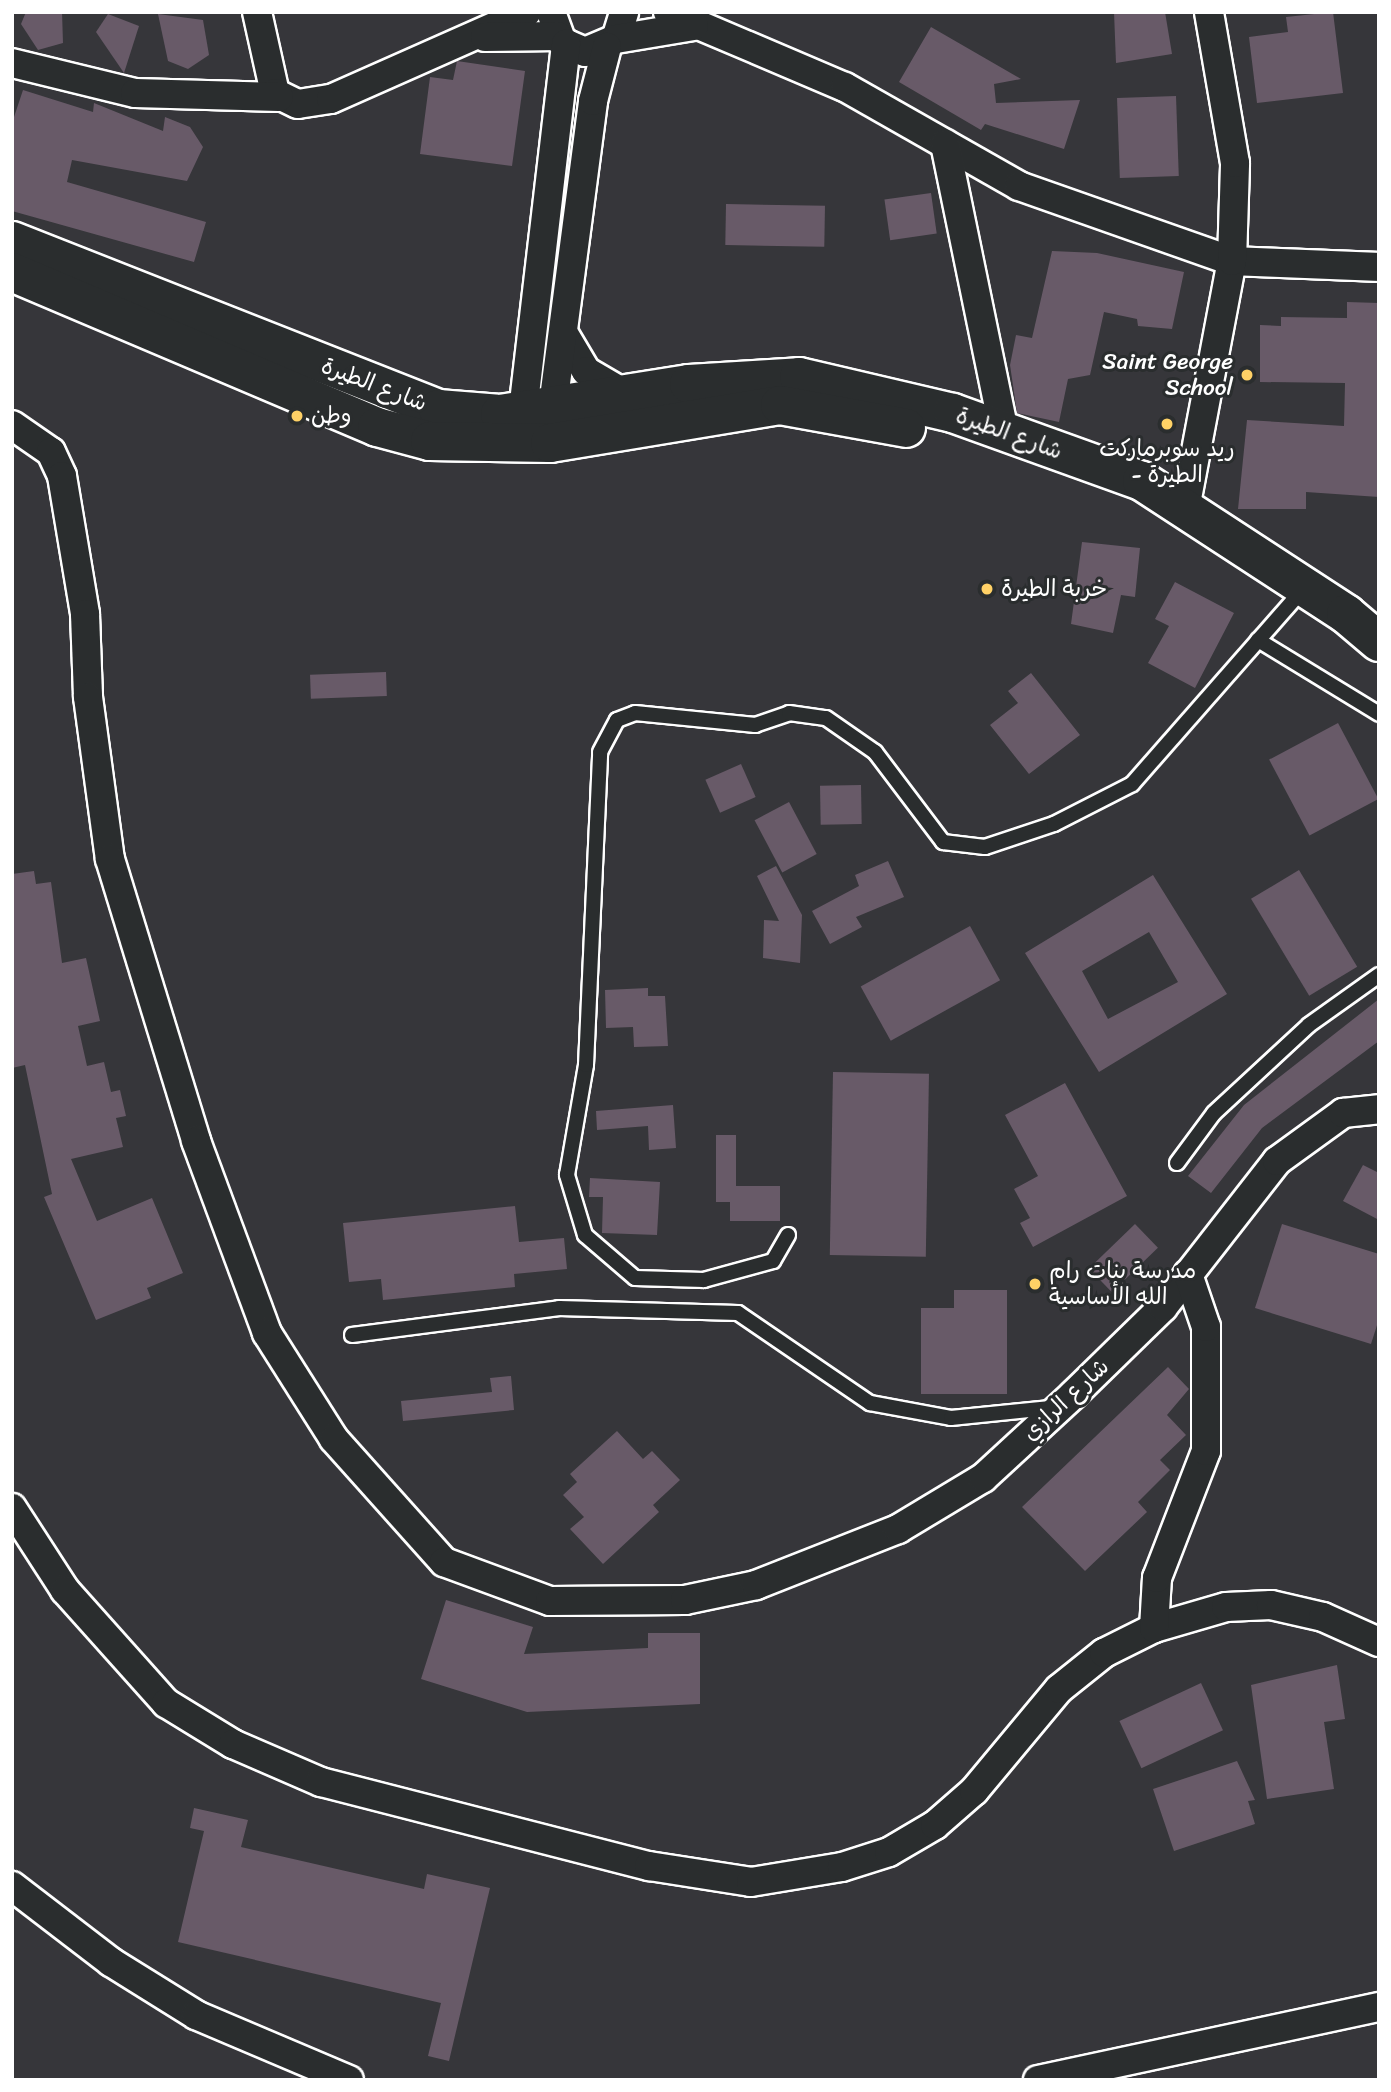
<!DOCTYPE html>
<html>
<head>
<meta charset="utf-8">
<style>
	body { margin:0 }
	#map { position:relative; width:1391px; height:2092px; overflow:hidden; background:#36363a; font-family:Sriracha,"Playpen Sans Arabic",sans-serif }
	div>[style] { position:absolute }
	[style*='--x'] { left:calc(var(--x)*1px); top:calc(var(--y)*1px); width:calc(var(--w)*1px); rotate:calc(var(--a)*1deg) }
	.building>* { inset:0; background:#685a68; transform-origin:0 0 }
	.roads { filter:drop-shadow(2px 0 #fff) drop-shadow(-2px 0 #fff) drop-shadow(0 2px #fff) drop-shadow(0 -2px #fff) }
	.service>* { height:14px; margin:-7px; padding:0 7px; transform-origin:7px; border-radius:7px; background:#2a2d2e }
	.minor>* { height:28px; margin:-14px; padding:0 14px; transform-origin:14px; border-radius:14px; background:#2a2d2e }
	.secondary>* { height:38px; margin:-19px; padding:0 19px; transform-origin:19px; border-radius:19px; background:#2a2d2e }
	.dots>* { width:19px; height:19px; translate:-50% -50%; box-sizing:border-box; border:4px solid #2a2d2e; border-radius:50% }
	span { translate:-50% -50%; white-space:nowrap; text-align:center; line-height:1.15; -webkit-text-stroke:6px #2a2d2e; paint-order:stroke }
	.poi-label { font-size:23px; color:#fff }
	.right { translate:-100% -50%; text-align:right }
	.left { translate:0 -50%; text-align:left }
	.street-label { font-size:23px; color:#fff }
	.frame { position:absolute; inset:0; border:14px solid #fff; pointer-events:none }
</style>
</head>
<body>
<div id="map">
	<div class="building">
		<div style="clip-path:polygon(26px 12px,62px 12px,63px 43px,38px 50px,21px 24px)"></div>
		<div style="clip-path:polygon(1114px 12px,1165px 12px,1172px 54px,1116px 63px)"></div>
		<div style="clip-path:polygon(1333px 12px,1343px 93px,1257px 103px,1249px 37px,1288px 32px,1286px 17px)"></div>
		<div style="clip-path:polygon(108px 14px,139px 26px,124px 73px,96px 32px)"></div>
		<div style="clip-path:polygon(158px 14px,203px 20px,209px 55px,188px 69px,168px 61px)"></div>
		<div style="clip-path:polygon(931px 27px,1021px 79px,994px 84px,996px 103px,1080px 100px,1064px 149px,985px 124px,981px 130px,899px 82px)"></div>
		<div style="clip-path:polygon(457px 61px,525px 71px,512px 166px,420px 154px,430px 77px,453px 80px)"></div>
		<div style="clip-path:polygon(23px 90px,93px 112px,94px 103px,163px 131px,165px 117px,190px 127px,203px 147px,187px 181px,72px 160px,67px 182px,206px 222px,194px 262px,12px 211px,12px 123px)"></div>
		<div style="left:1176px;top:96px;width:80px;height:59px;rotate:88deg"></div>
		<div style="left:931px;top:193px;width:41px;height:47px;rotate:82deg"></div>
		<div style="left:726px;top:204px;width:99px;height:41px;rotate:1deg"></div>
		<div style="clip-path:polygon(1052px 251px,1097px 253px,1184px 272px,1172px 329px,1138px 326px,1137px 319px,1104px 312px,1090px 375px,1068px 379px,1059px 422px,1017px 413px,1010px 365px,1016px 335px,1032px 338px)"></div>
		<div style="clip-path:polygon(1347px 302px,1379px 303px,1379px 497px,1306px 492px,1306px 509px,1238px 509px,1247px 420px,1344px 426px,1345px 383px,1260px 382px,1260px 325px,1281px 326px,1281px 317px,1347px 318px)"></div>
		<div style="clip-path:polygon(1082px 542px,1140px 548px,1135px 597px,1121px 595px,1113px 633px,1071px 624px)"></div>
		<div style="clip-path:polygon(1175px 582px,1234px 613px,1195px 688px,1148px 663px,1169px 626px,1155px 619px)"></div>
		<div style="left:386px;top:672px;width:24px;height:76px;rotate:88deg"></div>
		<div style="clip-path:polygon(1031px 673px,1080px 735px,1029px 774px,990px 725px,1018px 703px,1008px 691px)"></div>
		<div style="left:1338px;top:723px;width:86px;height:78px;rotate:62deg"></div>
		<div style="left:741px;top:764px;width:36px;height:39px;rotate:66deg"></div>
		<div style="left:861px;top:785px;width:39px;height:41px;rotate:89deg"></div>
		<div style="left:789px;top:802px;width:59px;height:39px;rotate:62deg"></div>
		<div style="clip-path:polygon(888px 861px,904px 897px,856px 917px,862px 927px,830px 944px,812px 911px,859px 886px,855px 875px)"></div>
		<div style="clip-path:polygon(776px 866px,802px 915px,800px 963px,763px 958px,764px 920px,779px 921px,757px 876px)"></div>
		<div style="left:1299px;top:870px;width:113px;height:56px;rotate:59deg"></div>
		<div style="clip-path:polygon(34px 871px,36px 884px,51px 882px,62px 963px,86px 958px,100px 1021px,78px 1026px,87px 1066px,104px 1062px,111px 1092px,120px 1090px,126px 1116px,116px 1118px,123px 1147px,71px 1159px,97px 1221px,152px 1198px,183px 1273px,147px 1288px,151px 1298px,96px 1320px,44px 1197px,52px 1194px,25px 1065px,12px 1068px,12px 874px)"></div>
		<div style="clip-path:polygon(evenodd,1153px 875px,1227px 994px,1099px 1072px,1025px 953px,1153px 875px,1149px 932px,1178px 982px,1108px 1019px,1082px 971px,1149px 932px)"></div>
		<div style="left:970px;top:926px;width:62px;height:125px;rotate:61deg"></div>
		<div style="clip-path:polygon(648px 988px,648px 996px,665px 996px,668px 1046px,634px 1047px,633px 1027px,606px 1028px,605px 990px)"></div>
		<div style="clip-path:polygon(1379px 999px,1379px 1041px,1262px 1128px,1211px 1193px,1188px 1176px,1244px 1105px)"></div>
		<div style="left:833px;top:1072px;width:96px;height:183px;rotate:1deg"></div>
		<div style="clip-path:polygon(1065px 1083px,1127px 1196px,1033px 1247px,1020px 1223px,1030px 1218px,1014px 1189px,1038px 1176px,1005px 1115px)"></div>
		<div style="clip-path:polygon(673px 1105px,676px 1148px,649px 1150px,648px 1126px,597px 1130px,596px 1111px)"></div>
		<div style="clip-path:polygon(716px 1135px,736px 1135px,736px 1186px,780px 1186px,780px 1221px,730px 1221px,730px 1202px,716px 1202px)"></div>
		<div style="clip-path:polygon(1363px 1165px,1379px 1173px,1379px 1220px,1343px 1201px)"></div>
		<div style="clip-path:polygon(590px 1178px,660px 1182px,657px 1235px,602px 1233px,603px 1197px,589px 1197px)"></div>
		<div style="clip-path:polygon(515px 1206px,519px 1242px,564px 1238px,567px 1269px,514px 1274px,515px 1287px,383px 1300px,381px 1279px,349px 1282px,343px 1223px)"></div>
		<div style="left:1135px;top:1224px;width:33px;height:64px;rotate:46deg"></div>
		<div style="clip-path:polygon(1282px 1224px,1379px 1254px,1379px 1319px,1371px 1344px,1255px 1308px)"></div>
		<div style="clip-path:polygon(954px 1290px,1007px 1290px,1007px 1394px,921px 1394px,921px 1308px,954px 1308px)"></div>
		<div style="clip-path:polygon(1168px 1367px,1189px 1389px,1167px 1415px,1186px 1435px,1160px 1460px,1170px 1470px,1138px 1502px,1147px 1512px,1085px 1571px,1022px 1507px)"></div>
		<div style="clip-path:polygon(511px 1376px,514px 1410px,403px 1421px,401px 1401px,492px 1392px,490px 1378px)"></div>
		<div style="clip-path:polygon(617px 1431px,643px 1459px,652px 1451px,680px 1480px,653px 1505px,659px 1512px,603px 1564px,570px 1529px,584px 1517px,563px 1495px,577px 1482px,570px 1474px)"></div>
		<div style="clip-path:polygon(446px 1600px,533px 1627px,524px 1654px,648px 1648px,648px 1633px,700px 1633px,700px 1704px,527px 1712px,421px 1679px)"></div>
		<div style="clip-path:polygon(1337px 1665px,1345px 1719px,1324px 1722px,1334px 1789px,1267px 1799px,1251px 1685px)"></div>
		<div style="left:1201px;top:1683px;width:52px;height:90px;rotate:65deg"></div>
		<div style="clip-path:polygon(1237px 1761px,1255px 1800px,1248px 1801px,1255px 1824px,1174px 1851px,1153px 1789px)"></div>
		<div style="clip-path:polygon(194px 1808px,248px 1820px,241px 1847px,424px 1889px,427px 1874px,490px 1888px,449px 2061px,428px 2056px,441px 2003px,178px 1942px,204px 1831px,190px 1828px)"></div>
	</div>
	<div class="roads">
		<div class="service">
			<div style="--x:1258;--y:640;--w:142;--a:31.4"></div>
			<div style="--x:1177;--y:1163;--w:62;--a:-53.5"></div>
			<div style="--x:1214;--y:1113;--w:129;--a:-42.8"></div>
			<div style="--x:1309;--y:1025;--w:86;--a:-35.5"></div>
			<div style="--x:788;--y:1235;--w:30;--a:120"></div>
			<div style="--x:773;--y:1261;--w:72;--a:164.6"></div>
			<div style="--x:704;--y:1280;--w:69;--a:-178.3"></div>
			<div style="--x:635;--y:1278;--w:66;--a:-139.3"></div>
			<div style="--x:585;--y:1235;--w:63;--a:-106.7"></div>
			<div style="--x:567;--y:1175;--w:112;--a:-80.2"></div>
			<div style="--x:586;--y:1065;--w:313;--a:-87.4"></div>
			<div style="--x:600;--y:752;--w:36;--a:-62"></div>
			<div style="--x:617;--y:720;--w:19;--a:-21"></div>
			<div style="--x:635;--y:713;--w:121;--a:5.7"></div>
			<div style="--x:755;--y:725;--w:36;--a:-19"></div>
			<div style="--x:789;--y:713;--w:37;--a:8"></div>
			<div style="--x:826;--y:718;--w:60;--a:34.8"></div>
			<div style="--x:875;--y:752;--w:113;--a:52.9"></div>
			<div style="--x:943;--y:842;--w:42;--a:6.8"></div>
			<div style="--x:985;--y:847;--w:73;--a:-18.4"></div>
			<div style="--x:1054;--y:824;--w:88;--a:-27.1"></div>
			<div style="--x:1132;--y:784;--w:261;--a:-48.7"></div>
			<div style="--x:352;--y:1335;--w:209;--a:-7.4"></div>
			<div style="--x:559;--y:1308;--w:179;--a:1.6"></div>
			<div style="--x:738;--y:1313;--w:160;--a:34.3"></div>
			<div style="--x:870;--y:1403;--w:82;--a:10.5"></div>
			<div style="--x:951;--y:1418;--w:100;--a:-5.8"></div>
		</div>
		<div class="minor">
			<div style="--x:257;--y:12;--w:83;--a:77.5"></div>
			<div style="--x:275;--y:93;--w:25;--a:26"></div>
			<div style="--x:298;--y:104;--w:33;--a:-9"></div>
			<div style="--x:331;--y:99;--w:214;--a:-23.9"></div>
			<div style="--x:551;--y:12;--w:32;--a:70"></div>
			<div style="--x:562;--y:42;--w:25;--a:23"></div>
			<div style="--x:585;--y:52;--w:34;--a:-23"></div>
			<div style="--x:616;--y:39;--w:28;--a:-73"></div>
			<div style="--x:668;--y:12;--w:192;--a:23"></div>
			<div style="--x:845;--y:87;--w:200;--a:29.6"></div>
			<div style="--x:1019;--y:186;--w:226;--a:19.4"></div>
			<div style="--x:1232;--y:261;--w:147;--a:2.3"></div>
			<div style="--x:485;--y:37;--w:73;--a:-0.8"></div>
			<div style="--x:616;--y:39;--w:79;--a:-9.5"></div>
			<div style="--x:12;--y:63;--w:127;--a:13.7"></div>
			<div style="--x:135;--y:93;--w:144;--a:1.6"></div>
			<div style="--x:945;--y:144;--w:294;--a:78.4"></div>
			<div style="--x:564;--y:334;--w:43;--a:59.3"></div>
			<div style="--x:586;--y:371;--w:48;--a:30.3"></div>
			<div style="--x:551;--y:421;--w:323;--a:-82.5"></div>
			<div style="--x:593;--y:101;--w:56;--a:-75.5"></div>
			<div style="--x:12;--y:425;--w:47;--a:34.7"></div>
			<div style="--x:51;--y:452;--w:26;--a:65"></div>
			<div style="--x:62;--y:476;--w:140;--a:80.5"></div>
			<div style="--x:85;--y:614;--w:83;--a:87.9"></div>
			<div style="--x:88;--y:697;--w:163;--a:82.3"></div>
			<div style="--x:110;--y:859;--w:295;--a:73"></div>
			<div style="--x:196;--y:1141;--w:205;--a:69.7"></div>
			<div style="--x:267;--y:1333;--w:125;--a:57.7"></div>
			<div style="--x:334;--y:1439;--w:165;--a:48.2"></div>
			<div style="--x:444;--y:1562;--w:113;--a:20.2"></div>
			<div style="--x:550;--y:1601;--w:135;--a:-0.4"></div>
			<div style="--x:685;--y:1600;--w:73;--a:-11.9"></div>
			<div style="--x:756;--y:1585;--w:153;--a:-21.5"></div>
			<div style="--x:898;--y:1529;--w:99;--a:-31"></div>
			<div style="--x:983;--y:1478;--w:124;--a:-42.7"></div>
			<div style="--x:1074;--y:1394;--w:124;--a:-44.3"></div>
			<div style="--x:1163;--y:1307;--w:185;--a:-52"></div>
			<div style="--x:1277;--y:1161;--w:82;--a:-36"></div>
			<div style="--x:1343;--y:1113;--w:36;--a:-6"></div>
			<div style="--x:533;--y:426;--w:18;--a:-124"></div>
			<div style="--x:523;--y:411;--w:370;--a:-83.3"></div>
			<div style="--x:1185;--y:509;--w:252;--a:-79.3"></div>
			<div style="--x:1232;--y:261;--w:98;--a:-88.2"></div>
			<div style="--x:1235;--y:163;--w:153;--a:-99.8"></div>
			<div style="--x:12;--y:1508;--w:98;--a:57.1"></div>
			<div style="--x:65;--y:1590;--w:152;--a:48.2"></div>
			<div style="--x:166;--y:1703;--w:79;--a:31.5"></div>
			<div style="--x:233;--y:1744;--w:96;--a:23.4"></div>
			<div style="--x:321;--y:1782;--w:339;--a:14.4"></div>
			<div style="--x:649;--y:1866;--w:103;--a:8.9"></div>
			<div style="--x:751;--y:1882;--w:92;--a:-9.4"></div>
			<div style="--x:842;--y:1867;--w:49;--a:-17.7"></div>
			<div style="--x:889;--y:1852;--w:53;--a:-30.4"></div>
			<div style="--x:935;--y:1825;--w:52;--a:-41.1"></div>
			<div style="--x:974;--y:1791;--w:133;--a:-50.2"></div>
			<div style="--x:1059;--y:1689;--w:58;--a:-38.7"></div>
			<div style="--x:1104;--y:1653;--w:56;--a:-26.6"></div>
			<div style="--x:1154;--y:1628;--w:75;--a:-16.3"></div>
			<div style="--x:1226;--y:1607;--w:45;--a:-2.5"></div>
			<div style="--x:1271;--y:1605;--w:53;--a:13"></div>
			<div style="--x:1323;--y:1617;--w:61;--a:24.1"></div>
			<div style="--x:1154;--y:1628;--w:50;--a:-86.6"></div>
			<div style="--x:1157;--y:1578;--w:136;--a:-68.9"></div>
			<div style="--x:1206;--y:1451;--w:124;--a:-90"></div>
			<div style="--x:1206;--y:1327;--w:56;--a:-108.8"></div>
			<div style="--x:12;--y:1886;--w:125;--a:37.5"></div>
			<div style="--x:111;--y:1962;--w:100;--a:31.9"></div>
			<div style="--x:196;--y:2015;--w:166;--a:23"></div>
			<div style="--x:1038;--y:2080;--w:349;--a:-12.1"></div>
		</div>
		<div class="secondary">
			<div style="--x:12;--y:241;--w:458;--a:21.5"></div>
			<div style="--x:438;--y:409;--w:62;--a:4.6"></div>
			<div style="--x:500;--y:414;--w:191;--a:-9"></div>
			<div style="--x:689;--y:384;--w:110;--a:-3.6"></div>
			<div style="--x:799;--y:377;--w:158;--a:13.2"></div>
			<div style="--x:953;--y:413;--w:201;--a:19.8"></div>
			<div style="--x:1142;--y:481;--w:244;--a:33.1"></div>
			<div style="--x:1346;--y:614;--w:43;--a:40.3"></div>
			<div style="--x:12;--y:272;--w:397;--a:23"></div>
			<div style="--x:377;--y:427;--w:55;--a:14.8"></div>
			<div style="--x:430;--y:441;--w:120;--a:1"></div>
			<div style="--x:550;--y:443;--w:233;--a:-9.4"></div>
			<div style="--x:780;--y:405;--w:128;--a:10.3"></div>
		</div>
	</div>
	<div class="dots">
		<div style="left:1247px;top:375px;background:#ffd166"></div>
		<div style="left:297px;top:416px;background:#ffd166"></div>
		<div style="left:1167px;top:424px;background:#ffd166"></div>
		<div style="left:987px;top:589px;background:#ffd166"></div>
		<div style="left:1035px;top:1284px;background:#ffd166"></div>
	</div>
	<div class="poi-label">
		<span class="right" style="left:1233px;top:375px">Saint George<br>School</span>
		<span class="left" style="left:311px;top:416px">وطن</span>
		<span style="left:1167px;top:462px">ريد سوبرماركت<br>- الطيرة</span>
		<span class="left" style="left:1001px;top:589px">خربة الطيرة</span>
		<span class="left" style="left:1049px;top:1284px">مدرسة بنات رام<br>الله الأساسية</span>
	</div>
	<div class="street-label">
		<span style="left:374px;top:385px;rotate:21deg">شارع الطيرة</span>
		<span style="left:1009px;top:434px;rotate:20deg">شارع الطيرة</span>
		<span style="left:1066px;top:1400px;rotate:-43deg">شارع الرازي</span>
	</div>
	<div class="frame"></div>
</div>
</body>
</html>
